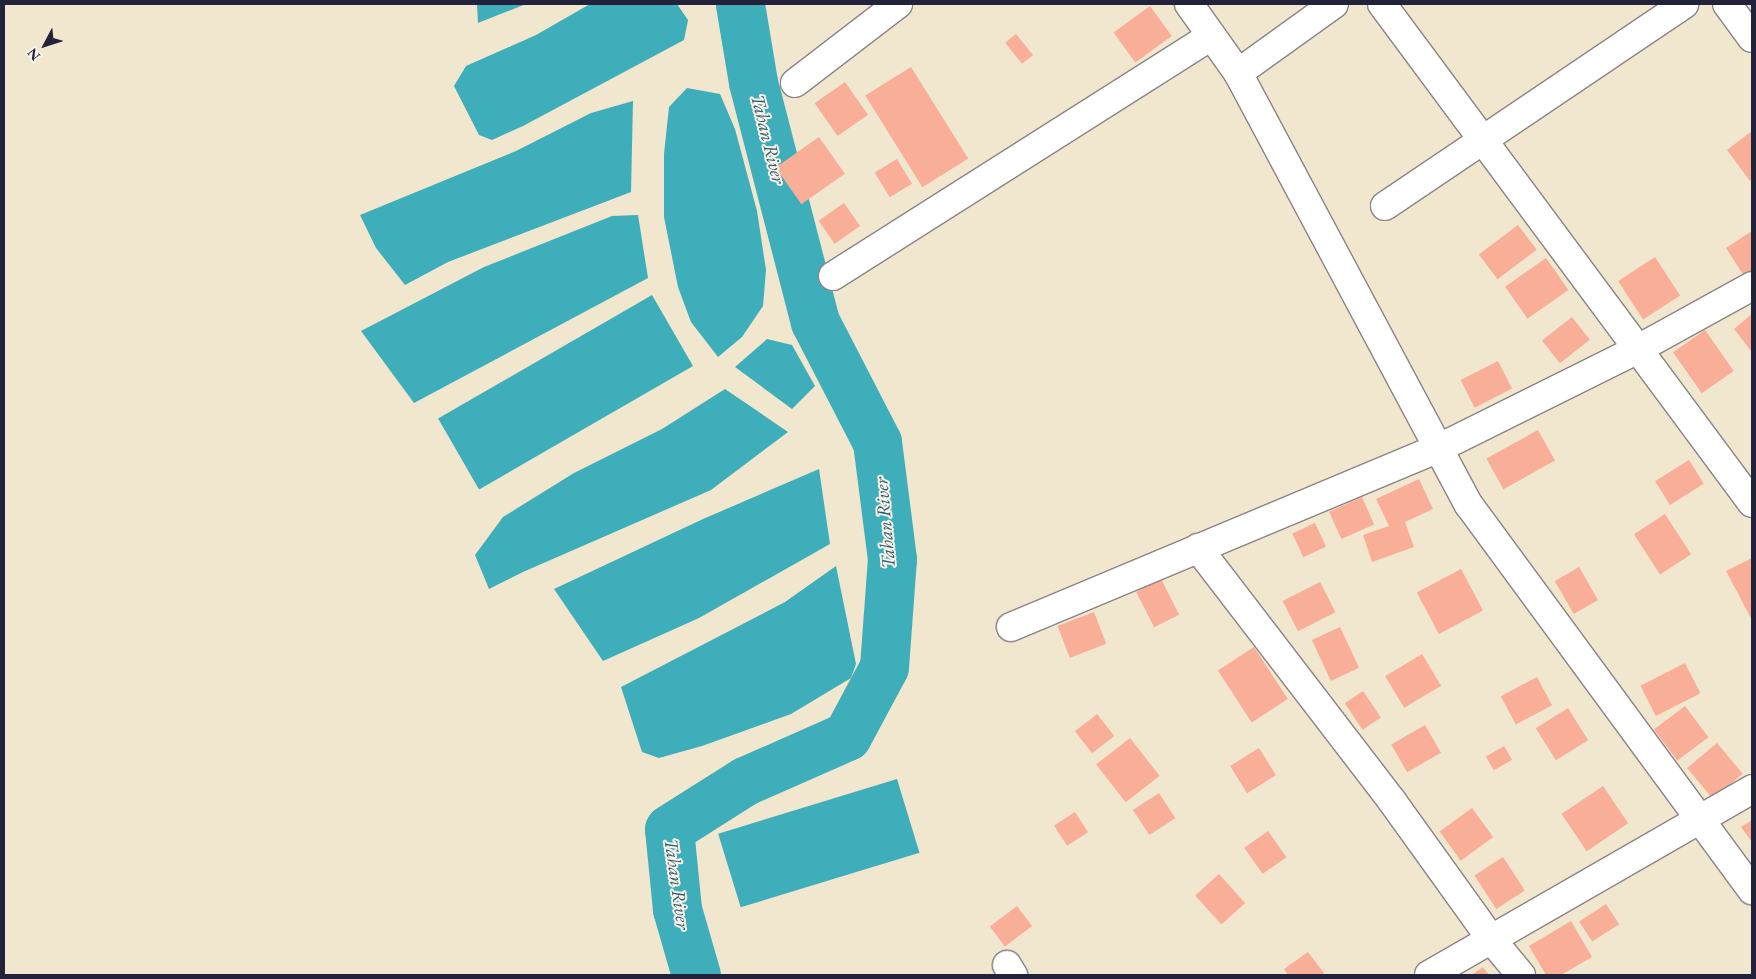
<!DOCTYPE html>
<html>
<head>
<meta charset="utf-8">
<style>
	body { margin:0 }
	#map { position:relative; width:1756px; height:979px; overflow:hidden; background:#f1e6ce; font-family:"EB Garamond",serif }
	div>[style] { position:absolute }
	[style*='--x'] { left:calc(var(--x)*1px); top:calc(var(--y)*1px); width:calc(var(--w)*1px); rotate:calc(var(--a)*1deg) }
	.water>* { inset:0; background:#3faebb; transform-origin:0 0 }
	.river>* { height:49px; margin:-24.5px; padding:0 24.5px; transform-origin:24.5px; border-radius:24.5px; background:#3faebb }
	.building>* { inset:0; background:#f8ae97; transform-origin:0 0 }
	.roads { filter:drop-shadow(1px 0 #8a8484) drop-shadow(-1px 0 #8a8484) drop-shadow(0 1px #8a8484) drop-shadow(0 -1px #8a8484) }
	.street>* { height:28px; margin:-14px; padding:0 14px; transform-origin:14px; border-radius:14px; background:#fff }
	span { translate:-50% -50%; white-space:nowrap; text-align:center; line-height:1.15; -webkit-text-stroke:4px #f7f3e8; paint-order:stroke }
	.water-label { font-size:19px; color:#2e5a6e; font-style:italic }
	.frame { position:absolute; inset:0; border:5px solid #22223b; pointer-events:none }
	.north { position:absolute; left:20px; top:20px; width:50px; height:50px; -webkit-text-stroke:4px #f7f3e8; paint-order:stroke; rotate:230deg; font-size:14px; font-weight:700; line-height:20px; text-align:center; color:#22223b }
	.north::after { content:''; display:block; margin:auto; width:18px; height:22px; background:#22223b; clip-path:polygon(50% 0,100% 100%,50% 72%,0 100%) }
</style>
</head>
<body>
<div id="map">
	<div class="water">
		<div style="clip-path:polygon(477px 4px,526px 4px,478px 23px)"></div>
		<div style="clip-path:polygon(590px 4px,677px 4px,688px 20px,684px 40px,523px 126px,492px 140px,479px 135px,454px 86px,466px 66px,536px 35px)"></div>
		<div style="clip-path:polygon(687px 88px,720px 94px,735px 129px,757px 211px,766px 270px,763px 306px,742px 337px,718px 357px,691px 322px,678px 287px,664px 217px,664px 154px,669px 107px)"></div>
		<div style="clip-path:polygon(633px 101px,631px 192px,448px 262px,405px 285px,376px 248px,360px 215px,516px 151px,591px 113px)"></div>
		<div style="clip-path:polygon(638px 215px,648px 278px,414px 403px,361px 331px,484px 267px,612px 216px)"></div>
		<div style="left:652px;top:295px;width:82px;height:247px;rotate:60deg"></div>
		<div style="clip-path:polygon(767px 339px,792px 345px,815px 386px,792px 409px,735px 367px)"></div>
		<div style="clip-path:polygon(725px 389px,788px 432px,711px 490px,523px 572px,489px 589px,475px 555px,503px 517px,574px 473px,662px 429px)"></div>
		<div style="clip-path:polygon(819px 469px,830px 544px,699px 618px,603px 661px,554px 589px,703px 519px)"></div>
		<div style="clip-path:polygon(836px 566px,856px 664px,851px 678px,791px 714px,702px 746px,659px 758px,642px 752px,621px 687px,785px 602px)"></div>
		<div style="left:897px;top:779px;width:77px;height:187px;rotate:73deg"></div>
	</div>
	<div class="river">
		<div style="--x:696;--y:975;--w:69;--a:-106.1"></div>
		<div style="--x:677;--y:909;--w:80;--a:-95.7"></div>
		<div style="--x:669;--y:829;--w:90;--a:-32.3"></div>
		<div style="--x:745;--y:781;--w:111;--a:-23.8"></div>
		<div style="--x:847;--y:736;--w:78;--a:-61.8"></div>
		<div style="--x:884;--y:667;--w:108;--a:-85.8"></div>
		<div style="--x:892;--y:559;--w:118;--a:-97.3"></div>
		<div style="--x:877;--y:442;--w:135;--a:-117.3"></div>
		<div style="--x:815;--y:322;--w:248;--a:-104.5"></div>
		<div style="--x:753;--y:82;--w:79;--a:-99.5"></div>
	</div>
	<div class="building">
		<div style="left:1150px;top:6px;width:37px;height:45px;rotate:54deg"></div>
		<div style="left:1016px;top:34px;width:27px;height:14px;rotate:51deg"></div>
		<div style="left:911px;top:67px;width:108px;height:54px;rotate:58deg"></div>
		<div style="left:845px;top:82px;width:40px;height:37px;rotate:55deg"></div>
		<div style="clip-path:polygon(1752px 131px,1752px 179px,1750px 181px,1727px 150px)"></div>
		<div style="left:819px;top:137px;width:45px;height:53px;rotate:55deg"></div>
		<div style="left:897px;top:159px;width:29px;height:26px;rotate:59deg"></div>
		<div style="left:844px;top:203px;width:28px;height:31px;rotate:55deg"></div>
		<div style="left:1518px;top:225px;width:31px;height:49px;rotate:53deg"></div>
		<div style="clip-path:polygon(1752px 231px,1752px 275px,1746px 279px,1726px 248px)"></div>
		<div style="left:1655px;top:257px;width:46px;height:44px;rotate:57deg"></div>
		<div style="left:1546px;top:258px;width:39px;height:50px;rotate:55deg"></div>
		<div style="clip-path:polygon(1752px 314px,1752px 352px,1734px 329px)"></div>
		<div style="left:1572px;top:317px;width:29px;height:38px;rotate:52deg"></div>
		<div style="left:1705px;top:330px;width:50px;height:39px;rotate:55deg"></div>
		<div style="left:1498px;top:361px;width:31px;height:42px;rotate:63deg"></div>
		<div style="left:1538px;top:430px;width:35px;height:59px;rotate:61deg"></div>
		<div style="left:1689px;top:460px;width:28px;height:40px;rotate:58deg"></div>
		<div style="clip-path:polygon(1419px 479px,1433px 509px,1405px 522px,1414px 547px,1372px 562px,1363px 535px,1389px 526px,1376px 499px)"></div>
		<div style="left:1362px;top:497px;width:30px;height:36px;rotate:66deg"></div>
		<div style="left:1665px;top:514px;width:48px;height:37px;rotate:57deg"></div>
		<div style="left:1315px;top:523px;width:26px;height:25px;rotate:65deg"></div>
		<div style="clip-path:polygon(1752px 558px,1752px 620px,1726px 571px)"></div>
		<div style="left:1579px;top:567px;width:38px;height:28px;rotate:60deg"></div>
		<div style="left:1461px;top:569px;width:47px;height:50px;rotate:62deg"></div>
		<div style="left:1161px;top:579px;width:40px;height:28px;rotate:63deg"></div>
		<div style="left:1320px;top:582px;width:34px;height:42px;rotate:63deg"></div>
		<div style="left:1094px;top:612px;width:34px;height:39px;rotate:69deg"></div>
		<div style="left:1340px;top:627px;width:45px;height:31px;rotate:65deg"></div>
		<div style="left:1254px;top:647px;width:62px;height:43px;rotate:57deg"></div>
		<div style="left:1422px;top:654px;width:37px;height:43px;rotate:59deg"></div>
		<div style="left:1685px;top:663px;width:34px;height:50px;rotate:63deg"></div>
		<div style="left:1537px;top:677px;width:32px;height:41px;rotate:62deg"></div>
		<div style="left:1363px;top:691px;width:32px;height:22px;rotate:56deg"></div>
		<div style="left:1685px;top:706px;width:39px;height:39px;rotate:53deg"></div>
		<div style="left:1568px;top:708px;width:38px;height:38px;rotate:58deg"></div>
		<div style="left:1097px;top:714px;width:28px;height:28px;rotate:52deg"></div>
		<div style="left:1425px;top:725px;width:32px;height:39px;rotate:60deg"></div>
		<div style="left:1130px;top:738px;width:48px;height:43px;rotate:52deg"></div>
		<div style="left:1717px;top:743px;width:40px;height:39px;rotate:50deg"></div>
		<div style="left:1504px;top:746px;width:16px;height:21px;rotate:60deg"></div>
		<div style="left:1259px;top:748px;width:32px;height:34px;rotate:58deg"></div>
		<div style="left:1603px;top:786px;width:45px;height:50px;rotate:56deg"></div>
		<div style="left:1159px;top:793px;width:30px;height:31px;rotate:57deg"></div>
		<div style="left:1472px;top:808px;width:36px;height:40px;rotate:54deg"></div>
		<div style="left:1075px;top:812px;width:24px;height:25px;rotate:57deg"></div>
		<div style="clip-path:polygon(1752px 820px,1752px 842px,1741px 827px)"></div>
		<div style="left:1268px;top:831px;width:32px;height:29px;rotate:55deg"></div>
		<div style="left:1503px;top:857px;width:40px;height:34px;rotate:57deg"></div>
		<div style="left:1219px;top:874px;width:39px;height:32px;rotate:48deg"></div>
		<div style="left:1606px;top:904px;width:24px;height:32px;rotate:57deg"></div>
		<div style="left:1017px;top:906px;width:25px;height:34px;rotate:53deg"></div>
		<div style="clip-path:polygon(1571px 921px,1592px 957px,1561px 975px,1546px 975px,1529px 946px)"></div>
		<div style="clip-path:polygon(1308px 952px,1324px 973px,1321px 975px,1288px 975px,1284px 969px)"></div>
		<div style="clip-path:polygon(1483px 967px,1489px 975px,1472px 975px)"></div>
	</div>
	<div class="roads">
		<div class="street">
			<div style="--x:1189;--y:4;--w:85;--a:54.6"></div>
			<div style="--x:1238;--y:73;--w:490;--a:61.9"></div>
			<div style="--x:1469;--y:505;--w:478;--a:53.7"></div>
			<div style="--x:1382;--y:4;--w:621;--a:53.44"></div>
			<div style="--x:1727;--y:4;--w:42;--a:53.7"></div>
			<div style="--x:1238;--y:73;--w:118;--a:-35.7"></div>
			<div style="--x:795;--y:83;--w:130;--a:-37.5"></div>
			<div style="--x:1385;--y:206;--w:361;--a:-34"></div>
			<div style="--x:833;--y:276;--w:448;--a:-32.4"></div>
			<div style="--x:1198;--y:548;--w:319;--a:52.5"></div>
			<div style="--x:1392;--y:801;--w:170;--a:54.3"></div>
			<div style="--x:1491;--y:939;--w:47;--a:50.2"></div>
			<div style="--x:1011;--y:627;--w:464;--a:-22.7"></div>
			<div style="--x:1439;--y:448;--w:222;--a:-26.4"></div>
			<div style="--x:1638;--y:349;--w:130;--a:-28.9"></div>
			<div style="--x:1007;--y:965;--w:12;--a:59"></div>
			<div style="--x:1429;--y:975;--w:373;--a:-29.9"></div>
		</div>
	</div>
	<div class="water-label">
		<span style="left:768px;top:139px;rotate:76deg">Tahan River</span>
		<span style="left:885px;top:523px;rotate:-95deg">Tahan River</span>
		<span style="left:677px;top:884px;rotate:82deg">Tahan River</span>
	</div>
	<div class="frame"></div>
	<div class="north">N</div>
</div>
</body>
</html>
